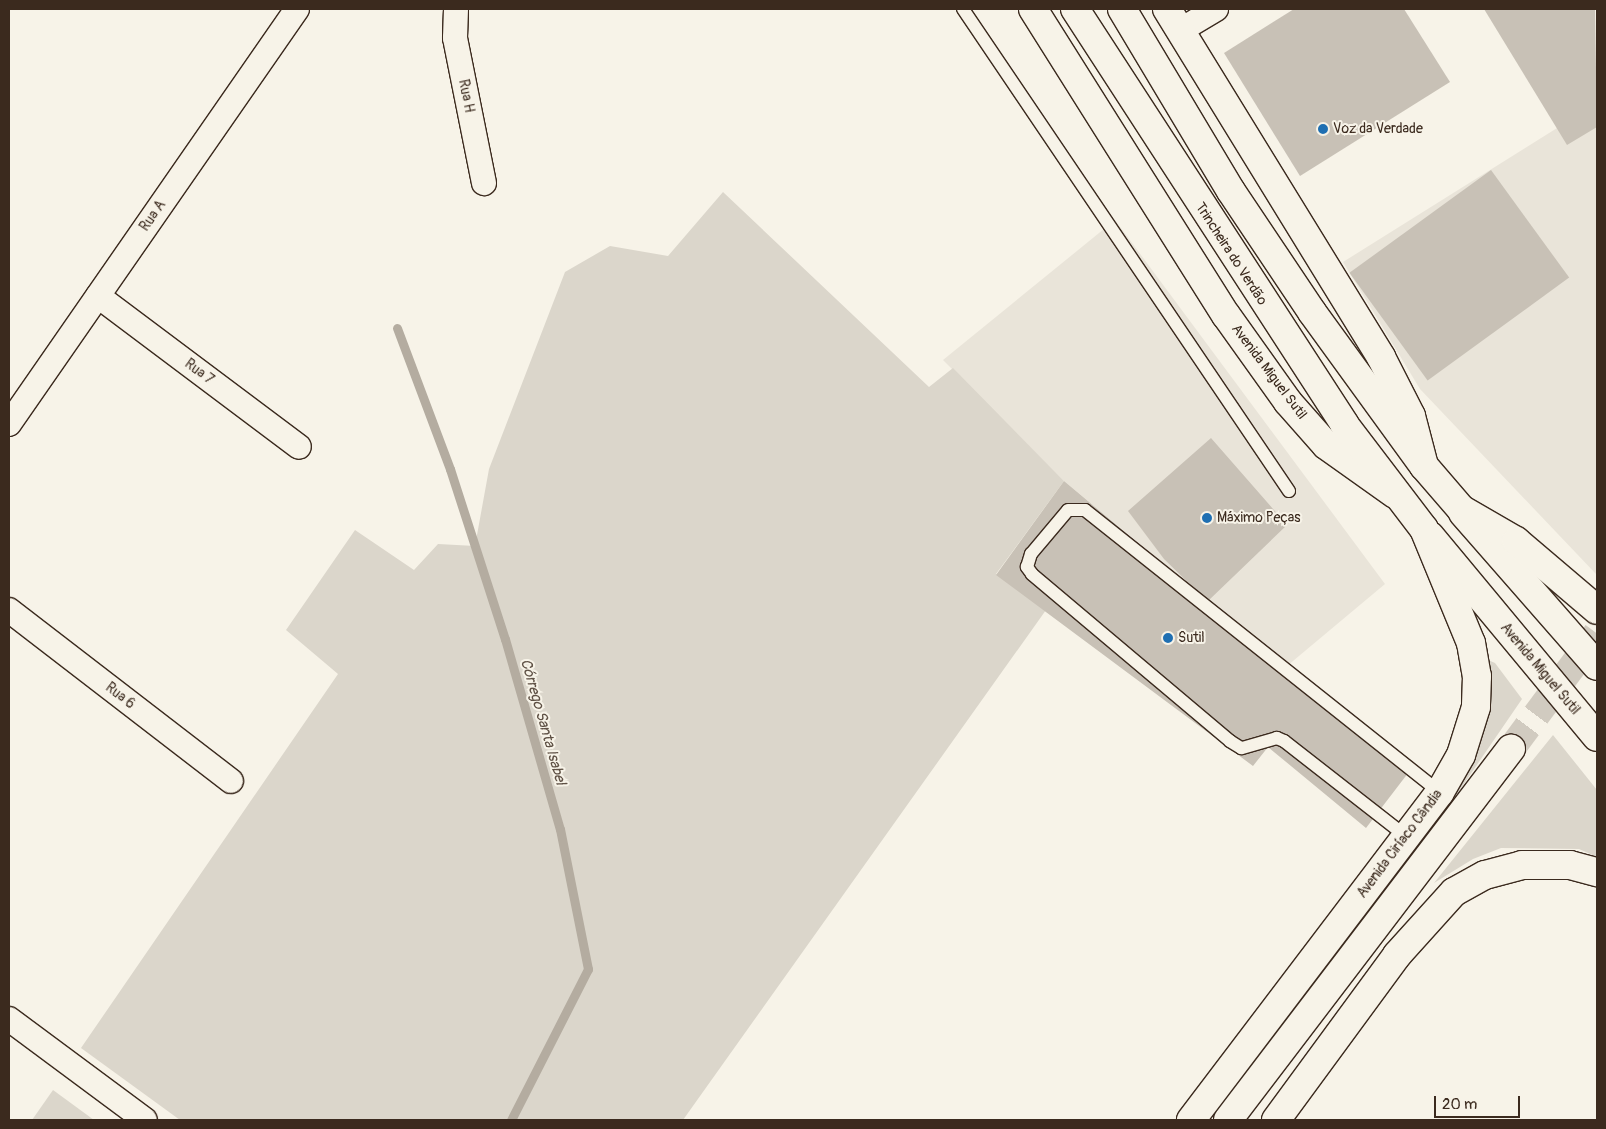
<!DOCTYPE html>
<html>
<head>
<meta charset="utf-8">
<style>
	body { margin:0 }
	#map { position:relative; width:1606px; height:1129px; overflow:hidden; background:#f7f3e8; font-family:Pangolin,sans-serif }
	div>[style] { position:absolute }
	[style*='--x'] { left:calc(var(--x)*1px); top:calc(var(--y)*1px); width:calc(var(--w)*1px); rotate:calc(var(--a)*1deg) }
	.built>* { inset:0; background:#e9e4d9 }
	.green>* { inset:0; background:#dbd6cb }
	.stream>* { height:9px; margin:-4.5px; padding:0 4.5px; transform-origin:4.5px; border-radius:4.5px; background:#b4aca0 }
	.building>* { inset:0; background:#c8c1b6; transform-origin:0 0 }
	.highway-tunnel>* { height:28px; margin-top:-14px; transform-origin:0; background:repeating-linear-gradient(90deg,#d1cbc0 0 28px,transparent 0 42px) }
	.roads { filter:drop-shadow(1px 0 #3b2a1e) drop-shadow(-1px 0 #3b2a1e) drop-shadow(0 1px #3b2a1e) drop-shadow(0 -1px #3b2a1e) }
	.lane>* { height:12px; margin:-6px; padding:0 6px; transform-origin:6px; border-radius:6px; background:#f7f3e8 }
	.street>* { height:24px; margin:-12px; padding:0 12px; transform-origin:12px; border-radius:12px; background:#f7f3e8 }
	.secondary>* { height:28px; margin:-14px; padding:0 14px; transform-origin:14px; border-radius:14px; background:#f7f3e8 }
	.primary>* { height:28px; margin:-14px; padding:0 14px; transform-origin:14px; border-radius:14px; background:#f7f3e8 }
	.highway>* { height:28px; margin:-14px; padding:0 14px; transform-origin:14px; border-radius:14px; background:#f7f3e8 }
	.dots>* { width:14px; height:14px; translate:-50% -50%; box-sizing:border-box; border:2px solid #f7f3e8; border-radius:50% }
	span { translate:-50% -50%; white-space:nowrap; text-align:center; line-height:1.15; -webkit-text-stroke:4px #f7f3e8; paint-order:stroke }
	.street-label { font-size:14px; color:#3b2a1e }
	.poi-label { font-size:14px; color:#3b2a1e }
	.left { translate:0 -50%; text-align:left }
	.water-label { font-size:15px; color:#5f5145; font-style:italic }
	.frame { position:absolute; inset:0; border:10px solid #3b2a1e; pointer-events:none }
	.scale { position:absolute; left:1434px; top:1096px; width:86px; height:22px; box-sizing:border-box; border:2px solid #3b2a1e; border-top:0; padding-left:6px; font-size:15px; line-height:18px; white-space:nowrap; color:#3b2a1e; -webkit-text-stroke:4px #f7f3e8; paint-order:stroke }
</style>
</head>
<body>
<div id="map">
	<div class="built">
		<div style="clip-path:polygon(1597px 103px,1597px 573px,1596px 574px,1420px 389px,1343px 262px)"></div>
		<div style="clip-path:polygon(1115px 220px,1385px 584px,1287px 666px,1064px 481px,943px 360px)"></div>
	</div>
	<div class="green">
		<div style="clip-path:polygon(723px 192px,929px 387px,953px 368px,1064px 481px,996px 574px,1046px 610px,683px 1120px,180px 1120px,81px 1048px,338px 674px,286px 630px,355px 530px,414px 570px,438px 544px,475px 546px,489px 469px,565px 272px,610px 246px,668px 256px)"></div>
		<div style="clip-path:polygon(1488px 660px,1495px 663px,1522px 699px,1448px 807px,1483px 732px)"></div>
		<div style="clip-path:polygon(1553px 735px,1597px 790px,1597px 857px,1579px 849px,1501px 848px,1473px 859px,1434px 883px)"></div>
		<div style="clip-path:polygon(53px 1090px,94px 1120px,32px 1120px)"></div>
	</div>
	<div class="stream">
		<div style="--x:397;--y:328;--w:151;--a:69.4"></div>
		<div style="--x:450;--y:469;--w:179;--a:72.1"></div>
		<div style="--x:505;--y:639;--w:198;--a:73.9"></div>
		<div style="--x:560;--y:829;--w:143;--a:78.7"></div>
		<div style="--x:588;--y:969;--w:169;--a:117"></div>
	</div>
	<div class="building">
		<div style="clip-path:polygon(1294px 9px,1404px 9px,1450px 82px,1300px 176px,1224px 53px)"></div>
		<div style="clip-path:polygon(1484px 9px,1595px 9px,1597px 127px,1567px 145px)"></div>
		<div style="left:1491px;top:170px;width:133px;height:175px;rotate:54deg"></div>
		<div style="clip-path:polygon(1211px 438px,1287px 525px,1208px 601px,1415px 764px,1366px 828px,1268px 747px,1253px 766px,996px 575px,1064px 481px,1204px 598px,1164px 559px,1128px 511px)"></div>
	</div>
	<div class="highway-tunnel">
		<div style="--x:1511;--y:749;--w:144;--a:-53.4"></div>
	</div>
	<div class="roads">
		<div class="lane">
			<div style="--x:963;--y:9;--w:582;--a:55.93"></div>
			<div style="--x:1407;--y:837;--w:156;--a:-142"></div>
			<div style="--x:1284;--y:741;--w:8;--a:-157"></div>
			<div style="--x:1277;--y:738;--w:37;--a:164"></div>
			<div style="--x:1241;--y:748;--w:13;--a:-148"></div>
			<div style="--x:1230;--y:741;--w:259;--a:-139.9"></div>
			<div style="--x:1032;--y:574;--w:9;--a:-126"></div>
			<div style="--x:1027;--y:567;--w:14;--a:-73"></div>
			<div style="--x:1031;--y:554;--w:57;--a:-49.9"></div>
			<div style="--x:1068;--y:510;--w:17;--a:0"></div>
			<div style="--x:1085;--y:510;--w:453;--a:38.5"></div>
		</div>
		<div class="street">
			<div style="--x:456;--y:9;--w:29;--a:92"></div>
			<div style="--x:455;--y:38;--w:148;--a:78.7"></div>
			<div style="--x:1181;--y:30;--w:41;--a:-31"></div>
			<div style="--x:98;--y:296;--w:251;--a:36.9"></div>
			<div style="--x:9;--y:424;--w:505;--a:-55.24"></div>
			<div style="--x:9;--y:610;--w:280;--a:37.6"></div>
			<div style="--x:9;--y:1019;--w:169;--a:36.6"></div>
		</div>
		<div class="secondary">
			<div style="--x:1033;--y:9;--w:362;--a:57.8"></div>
			<div style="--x:1226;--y:315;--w:107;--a:54.5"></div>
			<div style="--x:1288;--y:402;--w:57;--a:48.5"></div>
			<div style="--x:1326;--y:445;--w:85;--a:35.4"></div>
			<div style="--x:1167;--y:9;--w:409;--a:58.4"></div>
			<div style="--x:1381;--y:357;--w:66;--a:63"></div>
			<div style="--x:1411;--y:416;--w:52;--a:75.4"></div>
		</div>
		<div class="primary">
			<div style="--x:1463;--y:513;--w:203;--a:48.8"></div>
			<div style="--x:1430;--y:536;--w:261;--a:50.3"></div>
		</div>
		<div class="highway">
			<div style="--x:1075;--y:9;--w:495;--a:57"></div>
			<div style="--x:1344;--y:424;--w:132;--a:52.7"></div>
			<div style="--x:1424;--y:529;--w:123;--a:67.6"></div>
			<div style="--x:1471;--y:643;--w:34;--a:80"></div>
			<div style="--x:1477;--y:676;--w:31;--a:92"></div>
			<div style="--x:1476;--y:707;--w:50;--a:107.4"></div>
			<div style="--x:1461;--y:755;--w:43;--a:119.6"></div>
			<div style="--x:1440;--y:792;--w:412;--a:127.2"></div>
			<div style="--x:1122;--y:9;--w:212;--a:59.1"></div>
			<div style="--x:1231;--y:191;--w:146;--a:56.2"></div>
			<div style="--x:1312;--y:312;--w:190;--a:54"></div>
			<div style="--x:1424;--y:466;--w:57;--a:49.3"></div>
			<div style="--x:1461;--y:509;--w:64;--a:30.2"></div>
			<div style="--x:1516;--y:541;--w:106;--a:40.4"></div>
			<div style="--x:1228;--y:1120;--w:467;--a:-52.7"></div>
			<div style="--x:1276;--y:1120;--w:205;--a:-53.7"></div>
			<div style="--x:1397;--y:955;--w:85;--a:-47.9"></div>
			<div style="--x:1454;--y:892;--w:35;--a:-29"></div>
			<div style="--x:1485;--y:875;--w:38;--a:-15"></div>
			<div style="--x:1522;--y:865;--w:48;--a:0"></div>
			<div style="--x:1570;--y:865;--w:28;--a:15"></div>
		</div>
	</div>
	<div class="dots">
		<div style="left:1323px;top:129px;background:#1f6fb2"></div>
		<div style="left:1207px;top:518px;background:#1f6fb2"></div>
		<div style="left:1168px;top:638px;background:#1f6fb2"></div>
	</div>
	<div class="street-label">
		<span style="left:466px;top:96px;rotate:79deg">Rua H</span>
		<span style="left:153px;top:216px;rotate:-55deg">Rua A</span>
		<span style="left:1231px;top:254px;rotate:57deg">Trincheira do Verdão</span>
		<span style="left:199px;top:372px;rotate:37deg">Rua 7</span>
		<span style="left:1269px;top:372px;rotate:53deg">Avenida Miguel Sutil</span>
		<span style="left:1540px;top:669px;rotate:50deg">Avenida Miguel Sutil</span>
		<span style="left:120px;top:696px;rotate:38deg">Rua 6</span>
		<span style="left:1400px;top:844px;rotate:-53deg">Avenida Ciríaco Cândia</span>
	</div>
	<div class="poi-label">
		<span class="left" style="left:1333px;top:129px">Voz da Verdade</span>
		<span class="left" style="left:1217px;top:518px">Máximo Peças</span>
		<span class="left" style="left:1178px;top:638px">Sutil</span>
	</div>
	<div class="water-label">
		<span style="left:543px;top:722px;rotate:74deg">Córrego Santa Isabel</span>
	</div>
	<div class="frame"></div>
	<div class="scale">20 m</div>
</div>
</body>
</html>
